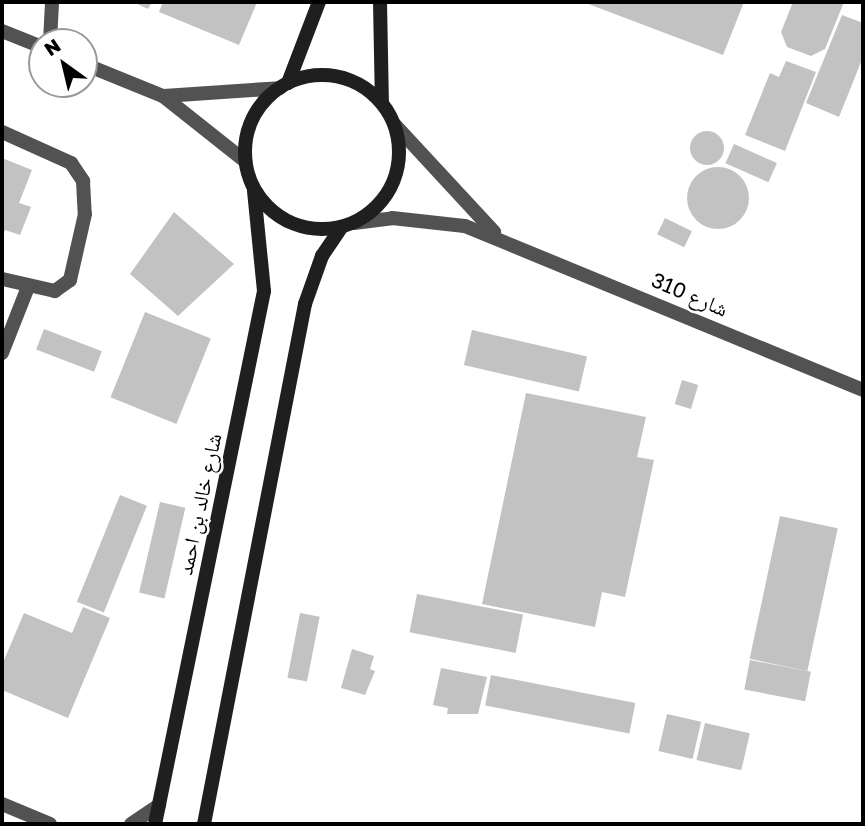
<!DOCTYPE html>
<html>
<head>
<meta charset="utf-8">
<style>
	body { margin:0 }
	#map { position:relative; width:865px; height:826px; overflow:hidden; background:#fff; font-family:"Golos Text","Noto Naskh Arabic",sans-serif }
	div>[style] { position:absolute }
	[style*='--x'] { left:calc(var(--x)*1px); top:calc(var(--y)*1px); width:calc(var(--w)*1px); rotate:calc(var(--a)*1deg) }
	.building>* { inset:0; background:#c2c2c2; transform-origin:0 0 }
	.round { border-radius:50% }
	.service>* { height:14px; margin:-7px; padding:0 7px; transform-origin:7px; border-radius:7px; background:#525252 }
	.minor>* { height:14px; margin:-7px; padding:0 7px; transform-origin:7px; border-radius:7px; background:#525252 }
	.secondary>* { height:14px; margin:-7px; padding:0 7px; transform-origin:7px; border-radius:7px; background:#1f1f1f }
	.secondary>.ring { margin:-7px; padding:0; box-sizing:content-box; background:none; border:14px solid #1f1f1f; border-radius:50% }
	span { translate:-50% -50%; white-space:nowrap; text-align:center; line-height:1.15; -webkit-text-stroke:5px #fff; paint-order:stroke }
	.street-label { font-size:21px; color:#000 }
	.frame { position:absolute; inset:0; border:4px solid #000; pointer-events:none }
	.north { position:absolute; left:28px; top:28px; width:70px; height:70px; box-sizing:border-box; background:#fff; border:2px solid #999; border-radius:50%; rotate:326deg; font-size:19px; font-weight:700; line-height:28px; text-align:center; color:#000 }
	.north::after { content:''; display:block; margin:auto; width:24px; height:32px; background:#000; clip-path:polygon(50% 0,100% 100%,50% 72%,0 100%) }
</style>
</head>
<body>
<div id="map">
	<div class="building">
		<div style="clip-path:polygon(133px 2px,152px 2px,148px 9px)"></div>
		<div style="clip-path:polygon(163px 2px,257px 2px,239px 45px,159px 12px)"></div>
		<div style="clip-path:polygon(583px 2px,744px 2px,723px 55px)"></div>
		<div style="clip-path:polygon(793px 2px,844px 2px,825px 49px,811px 56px,787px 47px,781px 32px)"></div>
		<div style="clip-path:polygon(842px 15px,863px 23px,863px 57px,839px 117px,806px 103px)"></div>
		<div style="clip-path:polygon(786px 61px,816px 72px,785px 151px,745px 135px,770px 73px,779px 77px)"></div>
		<div class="round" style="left:690px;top:131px;width:34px;height:34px"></div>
		<div style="left:734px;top:144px;width:47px;height:21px;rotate:24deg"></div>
		<div style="clip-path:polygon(2px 158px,32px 170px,19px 203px,31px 207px,20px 235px,5px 230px,2px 238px)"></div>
		<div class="round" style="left:687px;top:167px;width:62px;height:62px"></div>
		<div style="clip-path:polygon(174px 212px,234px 264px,178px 316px,130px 274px)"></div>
		<div style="left:665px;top:218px;width:30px;height:18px;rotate:26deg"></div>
		<div style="left:145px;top:312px;width:71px;height:92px;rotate:22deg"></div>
		<div style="left:44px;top:329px;width:62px;height:22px;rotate:21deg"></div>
		<div style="left:472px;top:330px;width:118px;height:36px;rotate:13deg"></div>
		<div style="left:682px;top:380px;width:17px;height:25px;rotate:17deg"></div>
		<div style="clip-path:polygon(526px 393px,646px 417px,637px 457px,654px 460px,625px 597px,602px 592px,595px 627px,482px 604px)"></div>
		<div style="left:120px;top:495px;width:29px;height:115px;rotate:22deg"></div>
		<div style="left:160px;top:502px;width:26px;height:93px;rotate:13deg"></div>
		<div style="left:780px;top:516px;width:59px;height:146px;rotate:12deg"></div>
		<div style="left:417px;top:594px;width:108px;height:39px;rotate:11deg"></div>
		<div style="clip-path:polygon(83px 607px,110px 618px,68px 718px,2px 690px,2px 665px,24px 613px,72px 633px)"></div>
		<div style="left:300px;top:613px;width:20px;height:66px;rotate:11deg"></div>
		<div style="clip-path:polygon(352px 649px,374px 656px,370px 669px,375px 671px,365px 695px,341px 688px)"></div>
		<div style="left:750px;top:660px;width:62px;height:30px;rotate:11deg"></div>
		<div style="clip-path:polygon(441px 668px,487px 677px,478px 714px,447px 714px,448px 708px,433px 705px)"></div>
		<div style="left:491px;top:675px;width:147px;height:31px;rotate:11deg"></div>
		<div style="left:667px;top:714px;width:35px;height:38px;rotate:13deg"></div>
		<div style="left:705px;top:723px;width:46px;height:38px;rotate:13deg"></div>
	</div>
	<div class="service">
		<div style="--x:50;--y:42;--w:40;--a:-87.1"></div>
		<div style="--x:2;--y:132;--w:76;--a:24.2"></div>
		<div style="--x:71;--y:163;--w:22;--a:56"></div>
		<div style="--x:83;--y:181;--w:33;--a:87"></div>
		<div style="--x:85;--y:214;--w:68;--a:102.8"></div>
		<div style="--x:70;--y:280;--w:19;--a:144"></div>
		<div style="--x:55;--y:291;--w:54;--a:-167.2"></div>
		<div style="--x:2;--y:353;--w:71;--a:-68.5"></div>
	</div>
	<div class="minor">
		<div style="--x:2;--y:31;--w:43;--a:21.8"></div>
		<div style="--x:84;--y:64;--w:85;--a:22.1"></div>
		<div style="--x:163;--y:96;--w:105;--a:38.4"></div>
		<div style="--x:164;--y:96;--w:116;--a:-3.9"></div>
		<div style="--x:395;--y:125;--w:146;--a:47.2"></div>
		<div style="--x:354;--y:223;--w:38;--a:-7"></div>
		<div style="--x:392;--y:218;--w:73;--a:6.3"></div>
		<div style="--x:465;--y:226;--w:430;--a:22.4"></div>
		<div style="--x:2;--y:804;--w:52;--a:22.6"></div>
		<div style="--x:131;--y:824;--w:34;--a:-34"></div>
	</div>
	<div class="secondary">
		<div style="--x:380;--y:2;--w:101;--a:88.9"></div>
		<div class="ring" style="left:245px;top:75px;width:140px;height:140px"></div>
		<div style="--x:288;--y:83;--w:87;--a:-69.1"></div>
		<div style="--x:155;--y:824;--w:544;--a:-78.44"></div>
		<div style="--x:264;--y:291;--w:101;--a:-95.7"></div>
		<div style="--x:204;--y:824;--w:530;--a:-79.01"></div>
		<div style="--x:305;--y:304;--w:51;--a:-70.5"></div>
		<div style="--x:322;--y:256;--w:34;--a:-56"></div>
	</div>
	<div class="street-label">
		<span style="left:690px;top:294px;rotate:23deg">شارع 310</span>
		<span style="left:199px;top:504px;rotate:-78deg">شارع خالد بن احمد</span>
	</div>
	<div class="frame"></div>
	<div class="north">N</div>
</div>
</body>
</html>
